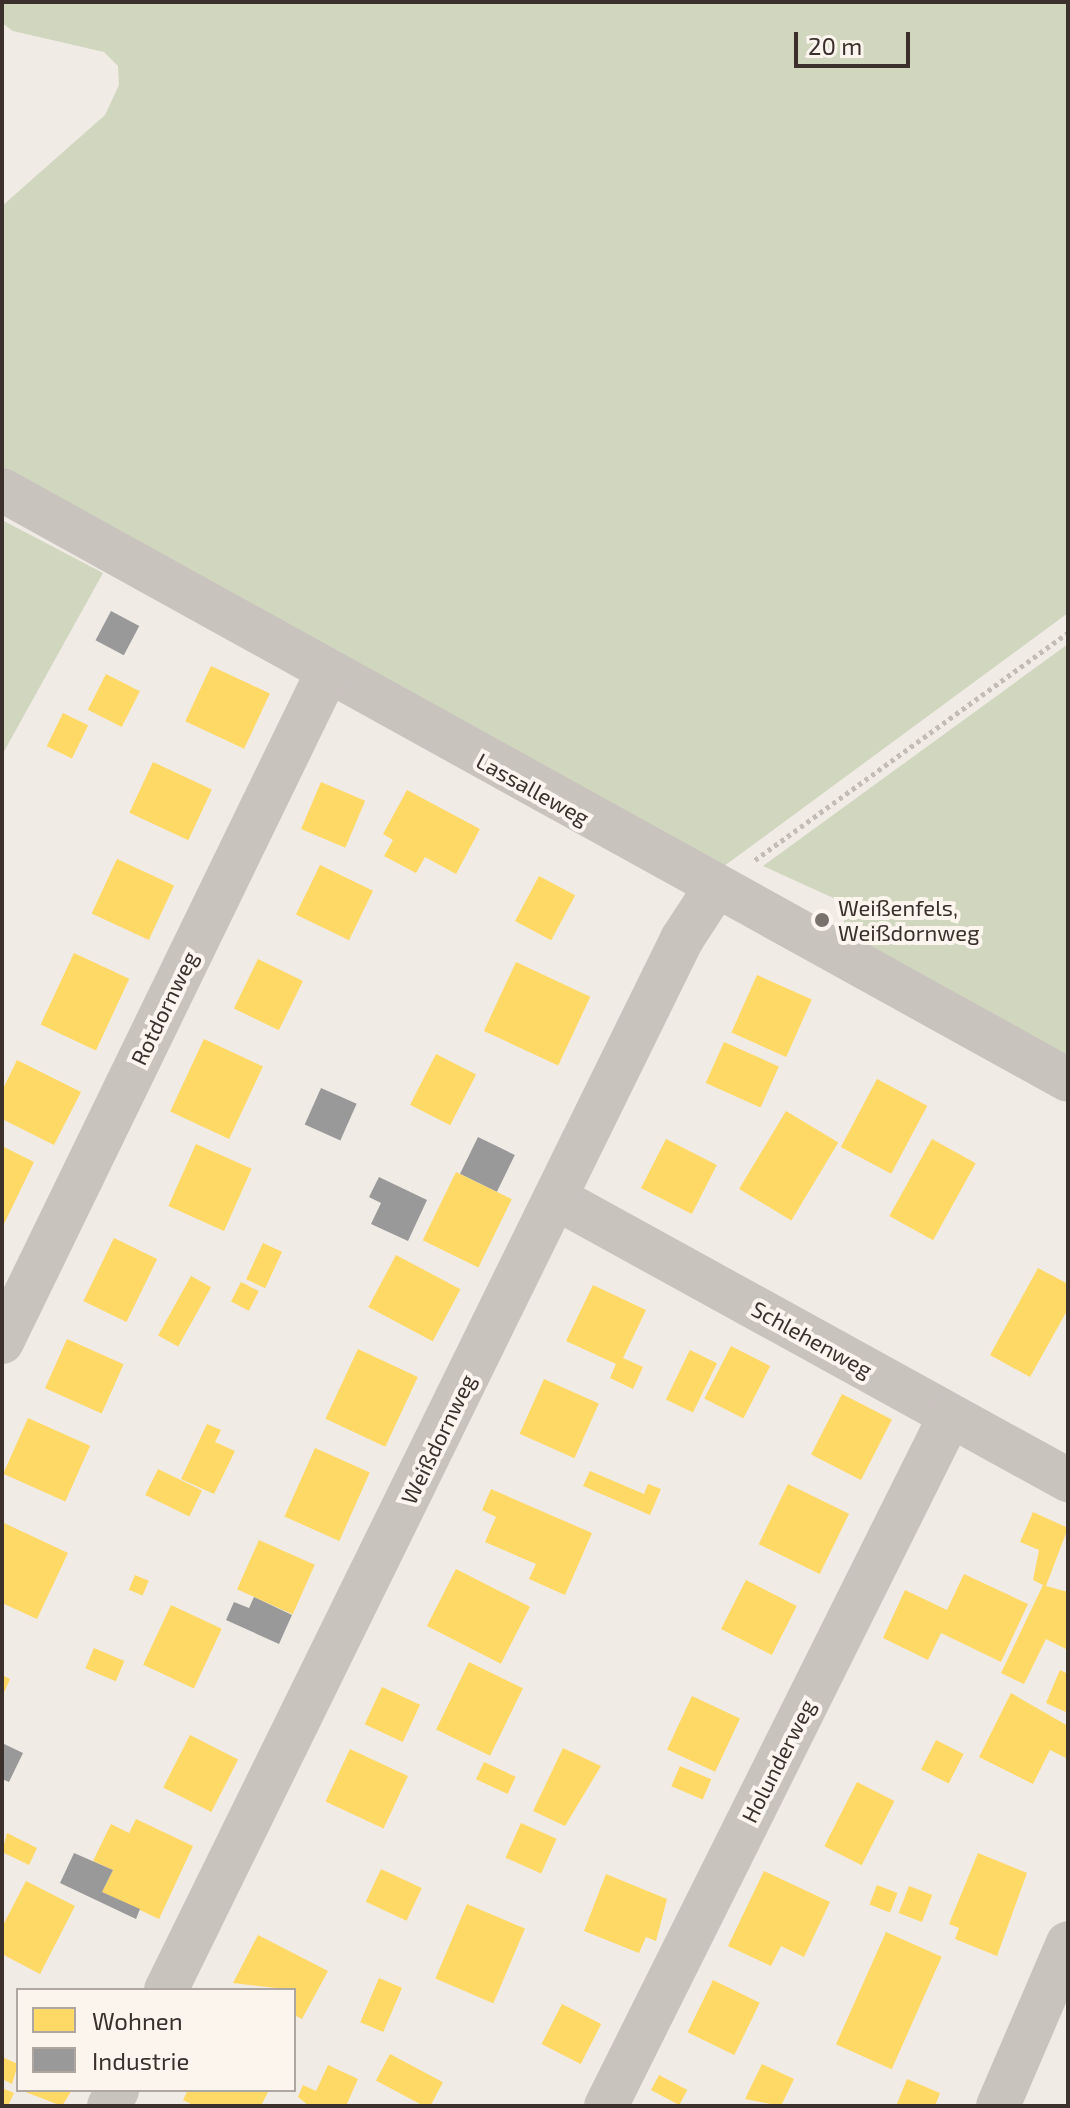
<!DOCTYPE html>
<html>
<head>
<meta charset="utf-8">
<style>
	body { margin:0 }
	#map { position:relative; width:1070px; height:2108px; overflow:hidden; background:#f0ebe5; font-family:"Exo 2",sans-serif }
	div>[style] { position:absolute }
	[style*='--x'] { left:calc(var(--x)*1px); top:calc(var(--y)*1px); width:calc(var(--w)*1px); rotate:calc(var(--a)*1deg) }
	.green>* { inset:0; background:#d1d6bf }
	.homes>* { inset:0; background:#ffd966; transform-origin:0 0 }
	.industry>* { inset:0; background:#999; transform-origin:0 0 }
	.path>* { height:5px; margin-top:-2.5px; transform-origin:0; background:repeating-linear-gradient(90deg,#c2bbb6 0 4px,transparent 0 8px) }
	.minor>* { height:44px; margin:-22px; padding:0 22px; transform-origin:22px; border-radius:22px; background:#c9c3be }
	.dots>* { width:22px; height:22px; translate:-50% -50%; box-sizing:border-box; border:4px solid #fbf5ee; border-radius:50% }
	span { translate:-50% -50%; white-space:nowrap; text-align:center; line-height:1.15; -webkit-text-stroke:8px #fbf5ee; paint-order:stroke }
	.street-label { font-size:22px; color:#3b302b }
	.poi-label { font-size:22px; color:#3b302b }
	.left { translate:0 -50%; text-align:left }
	.frame { position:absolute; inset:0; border:4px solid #3b302b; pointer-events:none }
	.legend { position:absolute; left:16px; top:1988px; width:280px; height:104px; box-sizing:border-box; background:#fbf5ee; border:2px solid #aea6a0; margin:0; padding:10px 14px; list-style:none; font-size:24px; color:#3b302b }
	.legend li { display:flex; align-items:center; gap:16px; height:40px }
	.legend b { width:40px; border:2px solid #aea6a0 }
	.scale { position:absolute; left:794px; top:32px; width:116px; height:36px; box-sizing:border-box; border:4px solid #3b302b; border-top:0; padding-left:10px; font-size:24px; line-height:28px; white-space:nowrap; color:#3b302b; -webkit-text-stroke:6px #fbf5ee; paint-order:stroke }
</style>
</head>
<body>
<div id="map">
	<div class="green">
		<div style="clip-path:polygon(2px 2px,1068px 2px,1068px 613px,716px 872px,2px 471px,2px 206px,105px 115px,119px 85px,118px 66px,104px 52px,13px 31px,2px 23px)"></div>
		<div style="clip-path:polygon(2px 520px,103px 573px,2px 755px)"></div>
		<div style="clip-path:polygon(1068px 644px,1068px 1055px,837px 936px,851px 906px,763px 866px)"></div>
	</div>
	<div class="homes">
		<div style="left:211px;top:666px;width:65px;height:61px;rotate:25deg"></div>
		<div style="left:106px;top:674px;width:38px;height:40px;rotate:27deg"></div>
		<div style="left:63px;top:713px;width:28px;height:37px;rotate:26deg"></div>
		<div style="left:153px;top:762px;width:65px;height:56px;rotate:25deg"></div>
		<div style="left:321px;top:782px;width:48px;height:51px;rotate:23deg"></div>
		<div style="clip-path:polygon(407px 790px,480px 829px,456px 874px,425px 857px,416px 873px,384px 856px,393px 840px,383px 834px)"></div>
		<div style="left:117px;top:859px;width:63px;height:60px;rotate:25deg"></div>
		<div style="left:320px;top:865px;width:59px;height:55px;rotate:26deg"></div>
		<div style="left:539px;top:876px;width:41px;height:51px;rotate:28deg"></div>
		<div style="left:74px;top:953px;width:61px;height:79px;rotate:25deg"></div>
		<div style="left:258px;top:959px;width:50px;height:55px;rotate:26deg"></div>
		<div style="left:516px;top:962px;width:82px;height:76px;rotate:25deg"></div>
		<div style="left:757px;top:975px;width:60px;height:63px;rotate:24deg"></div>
		<div style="left:204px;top:1039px;width:65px;height:80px;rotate:25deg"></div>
		<div style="left:724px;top:1042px;width:60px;height:45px;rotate:24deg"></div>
		<div style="left:436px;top:1054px;width:45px;height:57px;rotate:27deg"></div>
		<div style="clip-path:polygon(17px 1060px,81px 1092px,54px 1145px,2px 1119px,2px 1091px)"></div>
		<div style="left:877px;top:1079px;width:57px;height:77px;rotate:28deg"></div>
		<div style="left:786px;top:1111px;width:61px;height:91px;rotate:31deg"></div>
		<div style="left:666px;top:1139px;width:57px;height:55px;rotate:27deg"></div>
		<div style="left:932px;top:1139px;width:50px;height:88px;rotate:29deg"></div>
		<div style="left:196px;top:1144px;width:61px;height:68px;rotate:24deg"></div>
		<div style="clip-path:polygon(2px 1146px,34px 1162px,2px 1228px)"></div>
		<div style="left:456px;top:1172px;width:62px;height:76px;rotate:26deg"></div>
		<div style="left:114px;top:1238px;width:48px;height:70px;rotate:26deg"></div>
		<div style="left:263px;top:1243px;width:21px;height:40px;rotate:25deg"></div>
		<div style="left:396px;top:1255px;width:73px;height:59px;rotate:28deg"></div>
		<div style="clip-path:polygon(1038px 1268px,1068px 1284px,1068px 1309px,1030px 1377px,990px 1355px)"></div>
		<div style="left:191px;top:1276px;width:23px;height:68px;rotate:29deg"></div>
		<div style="left:241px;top:1282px;width:20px;height:22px;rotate:27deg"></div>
		<div style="clip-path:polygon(593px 1285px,646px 1310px,623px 1358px,643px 1367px,633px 1389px,610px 1378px,616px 1364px,566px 1341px)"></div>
		<div style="left:67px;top:1339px;width:62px;height:54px;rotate:24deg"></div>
		<div style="left:731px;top:1346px;width:44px;height:59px;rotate:27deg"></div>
		<div style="left:358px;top:1349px;width:66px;height:77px;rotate:25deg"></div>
		<div style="left:690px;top:1350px;width:30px;height:55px;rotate:26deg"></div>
		<div style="left:544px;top:1379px;width:60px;height:60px;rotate:24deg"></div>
		<div style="left:842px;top:1394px;width:56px;height:68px;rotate:27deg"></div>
		<div style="left:28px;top:1418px;width:68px;height:61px;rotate:24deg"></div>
		<div style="clip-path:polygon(207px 1424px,221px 1430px,215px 1442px,235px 1451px,214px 1494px,181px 1479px)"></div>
		<div style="left:315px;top:1448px;width:60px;height:75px;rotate:24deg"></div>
		<div style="left:158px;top:1469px;width:49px;height:29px;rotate:26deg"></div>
		<div style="clip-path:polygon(590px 1471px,644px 1494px,648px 1484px,661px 1489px,650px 1515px,583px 1486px)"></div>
		<div style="left:788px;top:1484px;width:68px;height:67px;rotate:26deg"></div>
		<div style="clip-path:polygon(491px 1489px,592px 1533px,565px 1595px,529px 1579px,536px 1564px,485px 1542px,496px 1517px,482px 1510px)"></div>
		<div style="clip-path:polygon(1033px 1512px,1068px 1528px,1046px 1586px,1068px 1592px,1068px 1650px,1046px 1639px,1024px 1684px,1001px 1673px,1043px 1585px,1033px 1580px,1039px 1550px,1020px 1542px)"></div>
		<div style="clip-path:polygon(2px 1522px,68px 1553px,37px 1619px,2px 1603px)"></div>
		<div style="left:259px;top:1540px;width:61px;height:54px;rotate:24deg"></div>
		<div style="left:456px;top:1569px;width:83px;height:64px;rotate:27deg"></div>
		<div style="clip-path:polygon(964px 1574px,1028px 1604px,1001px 1662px,941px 1633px,928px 1660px,883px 1638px,905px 1590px,947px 1610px)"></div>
		<div style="left:135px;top:1575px;width:15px;height:16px;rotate:23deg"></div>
		<div style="left:746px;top:1580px;width:57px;height:55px;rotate:27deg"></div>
		<div style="left:171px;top:1605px;width:56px;height:66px;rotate:25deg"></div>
		<div style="left:94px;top:1648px;width:33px;height:22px;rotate:23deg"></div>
		<div style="left:469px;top:1662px;width:60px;height:75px;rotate:26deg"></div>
		<div style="clip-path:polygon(1060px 1670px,1068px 1674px,1068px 1713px,1046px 1703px)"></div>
		<div style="clip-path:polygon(2px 1675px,10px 1679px,2px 1697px)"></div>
		<div style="left:382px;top:1687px;width:42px;height:41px;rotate:25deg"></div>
		<div style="clip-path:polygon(1011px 1693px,1068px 1726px,1068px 1759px,1050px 1750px,1033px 1784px,979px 1757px)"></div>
		<div style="left:692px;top:1696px;width:53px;height:59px;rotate:25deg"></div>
		<div style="left:190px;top:1735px;width:54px;height:59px;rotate:27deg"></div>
		<div style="left:936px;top:1740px;width:31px;height:33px;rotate:27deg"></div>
		<div style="clip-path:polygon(563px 1748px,601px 1766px,565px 1826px,533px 1811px)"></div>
		<div style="left:350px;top:1749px;width:64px;height:58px;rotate:25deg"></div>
		<div style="left:484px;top:1762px;width:35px;height:19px;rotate:25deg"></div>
		<div style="left:680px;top:1766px;width:34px;height:22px;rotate:23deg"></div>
		<div style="left:857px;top:1782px;width:42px;height:72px;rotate:27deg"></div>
		<div style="clip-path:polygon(136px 1819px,193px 1846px,159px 1919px,102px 1892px,113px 1870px,93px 1861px,111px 1824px,129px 1833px)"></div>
		<div style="left:521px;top:1823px;width:39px;height:38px;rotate:24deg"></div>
		<div style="clip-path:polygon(7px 1833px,37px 1848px,29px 1865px,2px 1852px)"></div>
		<div style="clip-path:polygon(978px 1853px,1027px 1873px,997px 1956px,955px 1939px,959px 1928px,949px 1924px)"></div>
		<div style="left:381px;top:1869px;width:45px;height:36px;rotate:25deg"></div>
		<div style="clip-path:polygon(764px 1871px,830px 1902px,804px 1957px,781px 1946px,771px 1966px,728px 1946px)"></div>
		<div style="clip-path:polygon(606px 1874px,667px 1899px,656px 1941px,646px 1937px,639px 1953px,584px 1931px)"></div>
		<div style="clip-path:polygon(26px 1881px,75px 1906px,40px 1974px,2px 1954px,2px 1927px)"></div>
		<div style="left:877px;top:1885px;width:22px;height:21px;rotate:21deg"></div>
		<div style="left:909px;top:1886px;width:25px;height:29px;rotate:21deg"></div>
		<div style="left:467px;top:1904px;width:63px;height:81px;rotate:23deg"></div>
		<div style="left:886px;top:1932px;width:61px;height:123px;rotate:24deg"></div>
		<div style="clip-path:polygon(258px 1935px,328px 1971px,302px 2019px,294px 2015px,294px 1990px,233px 1983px)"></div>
		<div style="left:379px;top:1978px;width:25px;height:48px;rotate:23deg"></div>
		<div style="left:713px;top:1980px;width:52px;height:58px;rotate:26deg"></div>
		<div style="left:562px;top:2004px;width:44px;height:45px;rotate:27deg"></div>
		<div style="left:390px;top:2054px;width:60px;height:30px;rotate:28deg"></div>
		<div style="clip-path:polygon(2px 2057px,18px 2064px,12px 2084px,2px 2079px)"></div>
		<div style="clip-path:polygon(762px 2064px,794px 2079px,781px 2106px,745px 2099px)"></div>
		<div style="clip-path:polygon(328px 2065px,358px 2079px,346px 2106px,309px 2106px,298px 2097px,303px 2085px,316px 2091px)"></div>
		<div style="left:659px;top:2075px;width:32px;height:17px;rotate:28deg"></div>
		<div style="clip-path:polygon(907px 2079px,940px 2093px,935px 2106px,896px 2106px)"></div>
		<div style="clip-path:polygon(2px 2088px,14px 2093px,8px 2106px,2px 2106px)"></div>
		<div style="clip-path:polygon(20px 2090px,72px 2090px,62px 2106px)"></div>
		<div style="clip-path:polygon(188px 2090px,269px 2090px,261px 2106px,195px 2106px,183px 2100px)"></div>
	</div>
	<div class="industry">
		<div style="left:111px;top:611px;width:32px;height:33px;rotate:28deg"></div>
		<div style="left:321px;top:1088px;width:39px;height:40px;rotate:24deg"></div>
		<div style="left:478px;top:1137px;width:41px;height:41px;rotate:26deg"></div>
		<div style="clip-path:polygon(379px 1177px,427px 1200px,408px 1241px,371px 1224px,381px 1203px,369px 1197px)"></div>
		<div style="clip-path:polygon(254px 1597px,292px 1615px,279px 1644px,226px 1620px,234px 1602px,249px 1608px)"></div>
		<div style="clip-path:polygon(2px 1743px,23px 1753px,9px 1782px,2px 1779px)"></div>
		<div style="clip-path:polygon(74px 1853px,113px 1870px,102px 1892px,140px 1909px,136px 1919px,60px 1883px)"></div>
	</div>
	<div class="path">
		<div style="--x:755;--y:860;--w:387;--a:-36"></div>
	</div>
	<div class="minor">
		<div style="--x:2;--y:490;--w:1218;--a:28.96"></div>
		<div style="--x:556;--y:1198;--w:585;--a:28.85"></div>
		<div style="--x:2;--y:1342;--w:744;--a:-64.09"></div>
		<div style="--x:166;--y:1990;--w:1171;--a:-63.85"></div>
		<div style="--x:682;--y:939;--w:59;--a:-56.9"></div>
		<div style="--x:109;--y:2106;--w:18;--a:-63"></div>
		<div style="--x:606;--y:2106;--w:771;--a:-63.5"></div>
		<div style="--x:998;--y:2106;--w:177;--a:-66.8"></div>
	</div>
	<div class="dots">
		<div style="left:822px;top:920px;background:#7a716c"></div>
	</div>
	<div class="street-label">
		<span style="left:533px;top:789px;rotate:29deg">Lassalleweg</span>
		<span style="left:164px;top:1008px;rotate:-64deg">Rotdornweg</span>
		<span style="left:812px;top:1339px;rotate:29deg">Schlehenweg</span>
		<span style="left:438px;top:1439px;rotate:-64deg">Weißdornweg</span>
		<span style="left:778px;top:1761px;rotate:-63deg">Holunderweg</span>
	</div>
	<div class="poi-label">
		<span class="left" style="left:838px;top:920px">Weißenfels,<br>Weißdornweg</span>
	</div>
	<div class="frame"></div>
	<ul class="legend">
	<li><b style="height:22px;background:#ffd966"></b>Wohnen</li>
	<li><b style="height:22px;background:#999"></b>Industrie</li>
	</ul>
	<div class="scale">20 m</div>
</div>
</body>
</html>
